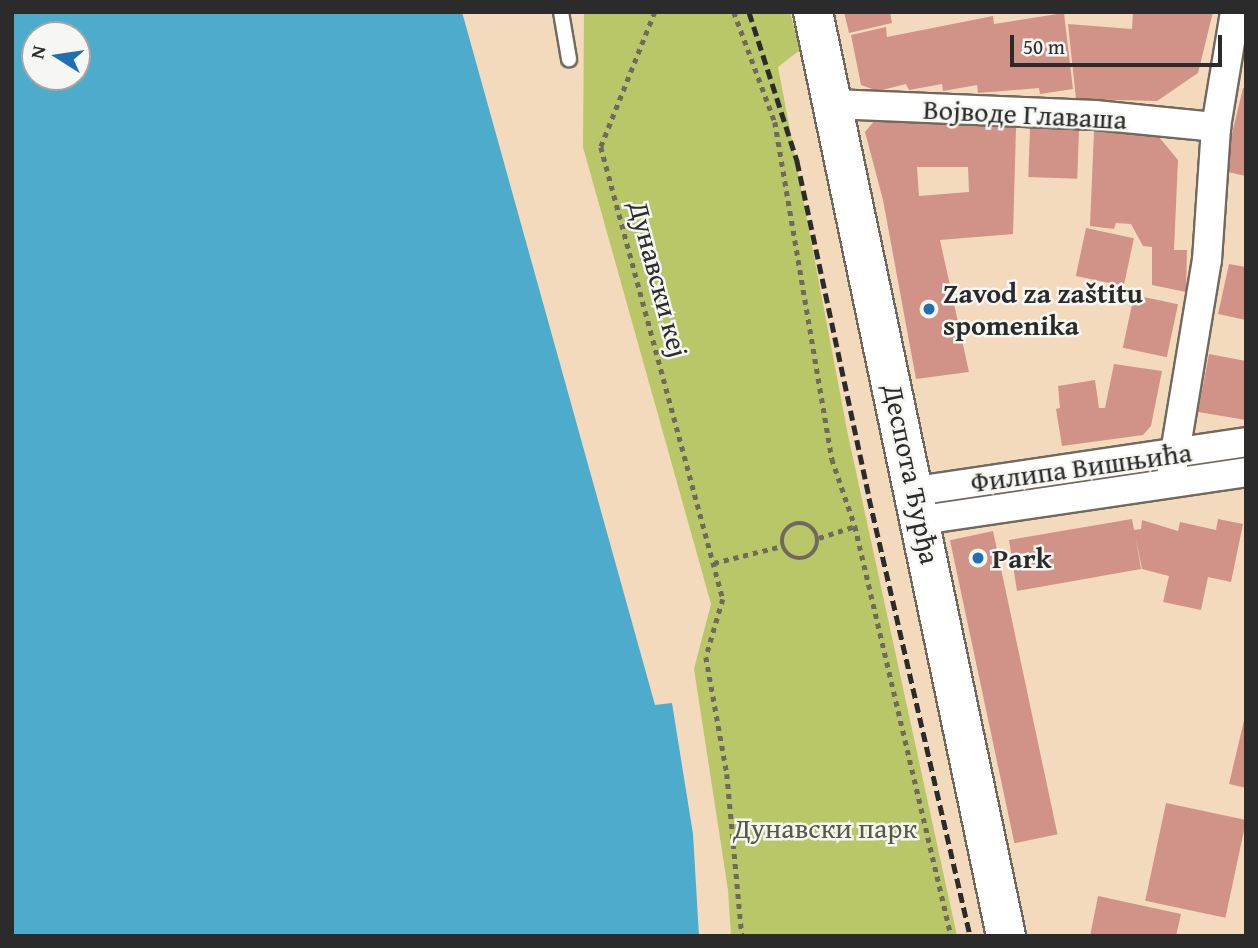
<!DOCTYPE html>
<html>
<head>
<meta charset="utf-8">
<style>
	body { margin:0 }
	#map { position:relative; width:1258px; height:948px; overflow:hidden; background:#f4dabd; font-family:"Gentium Book Plus",serif }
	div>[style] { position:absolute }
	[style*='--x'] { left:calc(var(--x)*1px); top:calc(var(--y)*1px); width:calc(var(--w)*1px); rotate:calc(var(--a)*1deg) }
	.green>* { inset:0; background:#b9c769; transform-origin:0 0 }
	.water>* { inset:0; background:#4dabcc }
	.building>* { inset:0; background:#d19387; transform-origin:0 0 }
	.path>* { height:4.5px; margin-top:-2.25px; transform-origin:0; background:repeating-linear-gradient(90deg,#71685e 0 5px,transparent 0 10px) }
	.path>.ring { margin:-2.25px; padding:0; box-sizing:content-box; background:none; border:4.5px solid #71685e; border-radius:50% }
	.roads { filter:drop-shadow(2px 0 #71685e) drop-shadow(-2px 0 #71685e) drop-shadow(0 2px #71685e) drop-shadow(0 -2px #71685e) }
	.lane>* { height:14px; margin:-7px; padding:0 7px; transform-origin:7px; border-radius:7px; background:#fff }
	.street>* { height:28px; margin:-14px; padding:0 14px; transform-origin:14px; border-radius:14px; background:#fff }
	.secondary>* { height:38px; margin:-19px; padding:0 19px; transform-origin:19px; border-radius:19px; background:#fff }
	.rail>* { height:5px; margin-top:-2.5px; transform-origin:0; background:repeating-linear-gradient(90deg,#2b2b2b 0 10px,transparent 0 15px) }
	.dots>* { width:19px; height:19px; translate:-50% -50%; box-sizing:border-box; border:4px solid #f6f6f2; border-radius:50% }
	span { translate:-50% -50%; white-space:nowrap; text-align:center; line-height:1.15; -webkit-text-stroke:5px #f6f6f2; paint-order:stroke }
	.street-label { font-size:28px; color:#2b2b2b }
	.poi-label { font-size:28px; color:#2b2b2b; font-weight:700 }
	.left { translate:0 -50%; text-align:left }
	.park-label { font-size:28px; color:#565a3e }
	.frame { position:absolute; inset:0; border:14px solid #2b2b2b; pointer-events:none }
	.north { position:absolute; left:21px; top:21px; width:70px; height:70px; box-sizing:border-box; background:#f6f6f2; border:2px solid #a5a5a2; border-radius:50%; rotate:282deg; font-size:19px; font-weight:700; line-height:28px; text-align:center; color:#2b2b2b }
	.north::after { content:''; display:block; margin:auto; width:24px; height:32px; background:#1f6fb2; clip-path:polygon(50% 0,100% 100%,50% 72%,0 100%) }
	.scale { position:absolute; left:1010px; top:35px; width:212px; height:32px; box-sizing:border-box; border:4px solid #2b2b2b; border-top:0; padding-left:9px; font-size:21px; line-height:24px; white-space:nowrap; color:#2b2b2b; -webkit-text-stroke:5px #f6f6f2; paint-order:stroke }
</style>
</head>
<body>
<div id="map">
	<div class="green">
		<div style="clip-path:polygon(584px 12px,790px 12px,800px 50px,778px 67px,848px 435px,957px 936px,731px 936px,728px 890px,694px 669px,711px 604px,583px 147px)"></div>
		<div style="left:1145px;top:468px;width:10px;height:175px;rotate:84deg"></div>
	</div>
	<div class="water">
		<div style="clip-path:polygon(evenodd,12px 12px,462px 12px,655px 705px,672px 703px,693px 834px,699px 936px,12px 936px,12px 12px,35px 35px,77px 35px,77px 77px,35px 77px,35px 35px)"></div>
	</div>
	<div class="building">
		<div style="clip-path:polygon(844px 12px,890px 12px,892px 23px,849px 33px)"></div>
		<div style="clip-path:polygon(1133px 12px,1213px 12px,1198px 73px,1157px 101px,1076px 99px,1068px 24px,1132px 29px)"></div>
		<div style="clip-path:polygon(1064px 13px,1073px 89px,1040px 94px,1039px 88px,978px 93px,977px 85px,943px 91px,942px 84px,909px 90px,906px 84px,878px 91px,861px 85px,851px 35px,886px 27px,887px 37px,993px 16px,994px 24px)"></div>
		<div style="clip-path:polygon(1243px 88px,1246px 88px,1246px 176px,1223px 171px)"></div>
		<div style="clip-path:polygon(evenodd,875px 120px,1016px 128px,1013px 234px,940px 240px,969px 372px,916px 379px,883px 200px,865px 132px,875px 120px,917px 167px,968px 167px,969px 192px,919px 196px,917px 167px)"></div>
		<div style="left:1030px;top:128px;width:49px;height:49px;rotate:2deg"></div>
		<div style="clip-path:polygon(1094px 131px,1159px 137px,1178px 160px,1174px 250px,1187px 250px,1186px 292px,1152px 285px,1152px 247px,1143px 246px,1131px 224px,1116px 223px,1114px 229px,1090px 226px)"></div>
		<div style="left:1086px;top:228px;width:49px;height:49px;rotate:12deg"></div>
		<div style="clip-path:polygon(1229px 264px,1246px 267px,1246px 320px,1218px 314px)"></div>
		<div style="left:1134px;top:295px;width:45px;height:54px;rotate:12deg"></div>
		<div style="clip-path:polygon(1209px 354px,1246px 361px,1246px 420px,1198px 412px)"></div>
		<div style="clip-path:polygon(1114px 364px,1162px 371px,1151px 426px,1143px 435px,1062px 446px,1056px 409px,1060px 408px,1058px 386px,1095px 380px,1099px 408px,1105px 408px)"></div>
		<div style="clip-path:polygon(1132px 519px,1134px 530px,1141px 529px,1142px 520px,1178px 531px,1180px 522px,1216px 530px,1218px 519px,1243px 524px,1231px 582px,1208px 577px,1201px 610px,1163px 602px,1169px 576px,1142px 569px,1136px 539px,1141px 569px,1017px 591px,1009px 540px)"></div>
		<div style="left:993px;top:531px;width:310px;height:44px;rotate:78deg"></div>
		<div style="clip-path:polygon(1246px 712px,1246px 788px,1229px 784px)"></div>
		<div style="left:1166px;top:803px;width:82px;height:100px;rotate:12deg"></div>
		<div style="clip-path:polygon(1098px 896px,1181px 914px,1176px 936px,1090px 936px)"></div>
	</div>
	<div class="path">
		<div style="--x:655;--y:12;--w:145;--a:111.8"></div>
		<div style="--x:601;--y:147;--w:468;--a:74.9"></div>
		<div style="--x:723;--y:599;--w:60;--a:106.3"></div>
		<div style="--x:706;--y:657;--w:119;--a:79.8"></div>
		<div style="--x:727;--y:774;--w:163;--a:84.7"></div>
		<div style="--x:734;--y:12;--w:117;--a:69.6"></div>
		<div style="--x:775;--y:122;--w:342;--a:80.4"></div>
		<div style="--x:832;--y:459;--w:71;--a:71.1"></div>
		<div style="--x:855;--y:526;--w:421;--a:76.8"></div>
		<div class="ring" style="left:782px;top:523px;width:31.5px;height:31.5px"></div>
		<div style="--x:819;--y:538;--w:38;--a:-18"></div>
		<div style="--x:714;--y:563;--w:70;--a:-14"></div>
	</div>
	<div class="roads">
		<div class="lane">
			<div style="--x:561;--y:12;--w:48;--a:80.3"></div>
		</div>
		<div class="street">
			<div style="--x:833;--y:104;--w:262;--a:2.4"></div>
			<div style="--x:1095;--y:115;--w:122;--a:5.7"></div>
			<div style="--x:1170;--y:483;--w:226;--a:-80.6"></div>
			<div style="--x:1207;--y:260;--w:133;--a:-86.1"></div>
			<div style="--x:1216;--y:127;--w:117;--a:-80.6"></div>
			<div style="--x:916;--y:491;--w:334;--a:-8.4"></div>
			<div style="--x:922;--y:520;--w:328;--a:-8.4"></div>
		</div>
		<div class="secondary">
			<div style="--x:813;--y:12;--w:944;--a:78.2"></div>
		</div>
	</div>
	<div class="rail">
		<div style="--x:749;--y:12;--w:157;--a:72.1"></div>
		<div style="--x:797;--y:161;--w:345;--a:77.9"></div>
		<div style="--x:869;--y:498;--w:449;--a:77"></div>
	</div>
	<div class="dots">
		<div style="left:929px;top:309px;background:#1f6fb2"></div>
		<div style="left:978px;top:558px;background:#1f6fb2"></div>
	</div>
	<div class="street-label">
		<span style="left:1025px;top:114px;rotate:3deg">Војводе Главаша</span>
		<span style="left:659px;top:279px;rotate:75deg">Дунавски кеј</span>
		<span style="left:1081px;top:467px;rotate:-8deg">Филипа Вишњића</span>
		<span style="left:912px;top:474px;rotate:78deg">Деспота Ђурђа</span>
	</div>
	<div class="poi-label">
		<span class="left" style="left:943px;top:309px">Zavod za zaštitu<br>spomenika</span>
		<span class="left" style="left:992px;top:558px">Park</span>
	</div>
	<div class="park-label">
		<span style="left:825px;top:828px">Дунавски парк</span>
	</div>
	<div class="frame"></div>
	<div class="north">N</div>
	<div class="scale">50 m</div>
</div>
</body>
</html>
